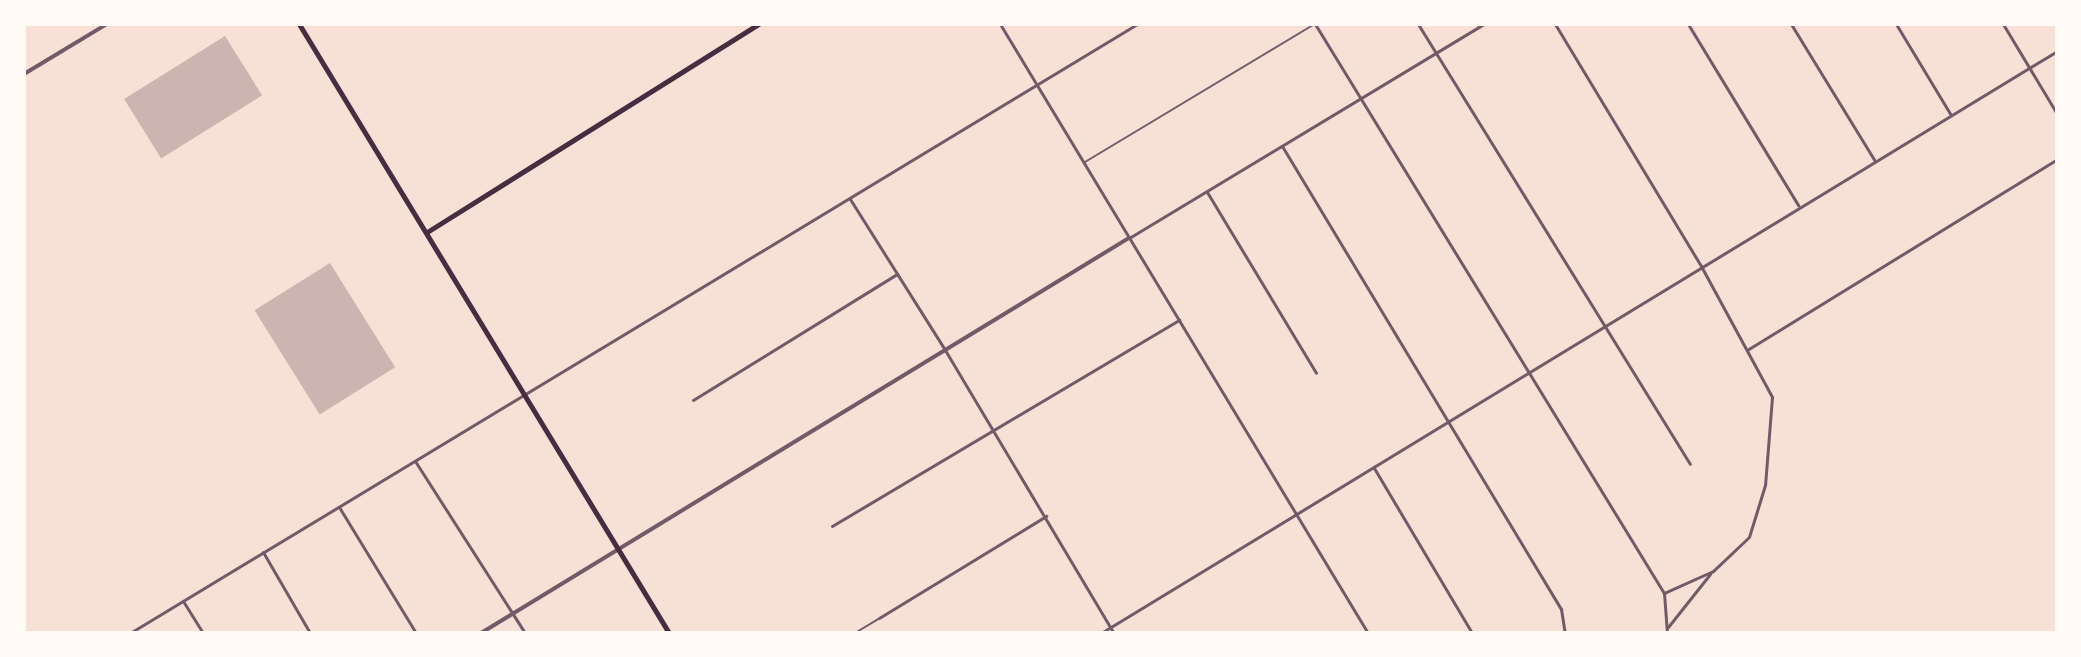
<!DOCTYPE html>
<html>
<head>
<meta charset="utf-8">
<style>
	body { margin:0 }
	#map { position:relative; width:2081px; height:657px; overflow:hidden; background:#f7e1d7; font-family:Rubik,sans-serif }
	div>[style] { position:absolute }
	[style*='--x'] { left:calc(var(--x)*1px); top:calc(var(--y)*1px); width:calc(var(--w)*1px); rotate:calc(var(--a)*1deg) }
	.building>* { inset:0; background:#ccb4b1; transform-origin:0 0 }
	.service>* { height:2px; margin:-1px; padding:0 1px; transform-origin:1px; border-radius:1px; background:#755966 }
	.minor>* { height:3px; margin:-1.5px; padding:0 1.5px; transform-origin:1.5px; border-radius:1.5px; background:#755966 }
	.tertiary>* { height:4px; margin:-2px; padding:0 2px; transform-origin:2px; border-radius:2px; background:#755966 }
	.secondary>* { height:5px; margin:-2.5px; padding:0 2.5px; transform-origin:2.5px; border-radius:2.5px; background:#4a2c40 }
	span { translate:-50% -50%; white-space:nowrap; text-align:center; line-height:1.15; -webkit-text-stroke:8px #fffaf5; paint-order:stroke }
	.frame { position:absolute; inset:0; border:26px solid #fffaf5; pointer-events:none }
</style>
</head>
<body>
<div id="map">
	<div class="building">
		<div style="left:225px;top:36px;width:70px;height:119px;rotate:58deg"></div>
		<div style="left:330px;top:263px;width:123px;height:89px;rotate:58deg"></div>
	</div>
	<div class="service">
		<div style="--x:1085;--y:162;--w:266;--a:-31"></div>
		<div style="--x:855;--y:633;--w:27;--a:-31"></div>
	</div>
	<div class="minor">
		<div style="--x:1000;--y:24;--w:712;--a:58.86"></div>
		<div style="--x:1315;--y:24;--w:668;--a:58.48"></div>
		<div style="--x:1664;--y:593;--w:40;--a:85.7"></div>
		<div style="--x:1418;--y:24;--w:517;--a:58.28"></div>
		<div style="--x:1555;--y:24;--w:283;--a:58.9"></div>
		<div style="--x:1701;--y:266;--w:149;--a:61.5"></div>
		<div style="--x:1772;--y:397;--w:88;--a:94.5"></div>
		<div style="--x:1765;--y:485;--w:54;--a:107.1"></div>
		<div style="--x:1749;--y:537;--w:50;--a:136.6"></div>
		<div style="--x:1713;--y:571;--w:54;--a:155.8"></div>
		<div style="--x:1688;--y:24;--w:212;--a:58.7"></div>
		<div style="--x:1791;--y:24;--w:161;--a:58.5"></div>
		<div style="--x:1896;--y:24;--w:106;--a:58.9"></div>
		<div style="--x:2003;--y:24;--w:105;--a:59"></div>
		<div style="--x:1282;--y:146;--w:541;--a:58.93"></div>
		<div style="--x:1561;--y:609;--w:24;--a:81"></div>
		<div style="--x:1207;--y:192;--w:211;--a:58.9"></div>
		<div style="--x:850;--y:199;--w:178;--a:57.8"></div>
		<div style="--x:945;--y:350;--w:330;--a:59.2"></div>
		<div style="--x:1129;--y:238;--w:415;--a:-31.1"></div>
		<div style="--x:1747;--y:350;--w:364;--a:-31.6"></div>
		<div style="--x:693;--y:400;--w:240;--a:-31.7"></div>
		<div style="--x:415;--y:461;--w:204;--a:57.4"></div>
		<div style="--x:1374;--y:468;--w:192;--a:59.3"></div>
		<div style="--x:339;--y:507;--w:148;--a:58.6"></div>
		<div style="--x:832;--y:526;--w:404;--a:-30.7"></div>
		<div style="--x:263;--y:552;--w:94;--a:59.9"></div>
		<div style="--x:183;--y:601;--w:38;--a:58"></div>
		<div style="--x:879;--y:618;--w:196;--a:-31.4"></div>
		<div style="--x:1668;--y:627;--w:68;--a:-51.6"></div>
		<div style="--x:130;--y:633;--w:1177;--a:-31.16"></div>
		<div style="--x:1101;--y:633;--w:1119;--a:-31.33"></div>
	</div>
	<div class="tertiary">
		<div style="--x:24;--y:74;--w:97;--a:-31.1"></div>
		<div style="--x:481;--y:633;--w:759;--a:-31.37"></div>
	</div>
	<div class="secondary">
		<div style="--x:299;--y:24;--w:713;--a:58.72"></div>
		<div style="--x:427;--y:232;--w:391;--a:-32.1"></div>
	</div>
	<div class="frame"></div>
</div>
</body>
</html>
